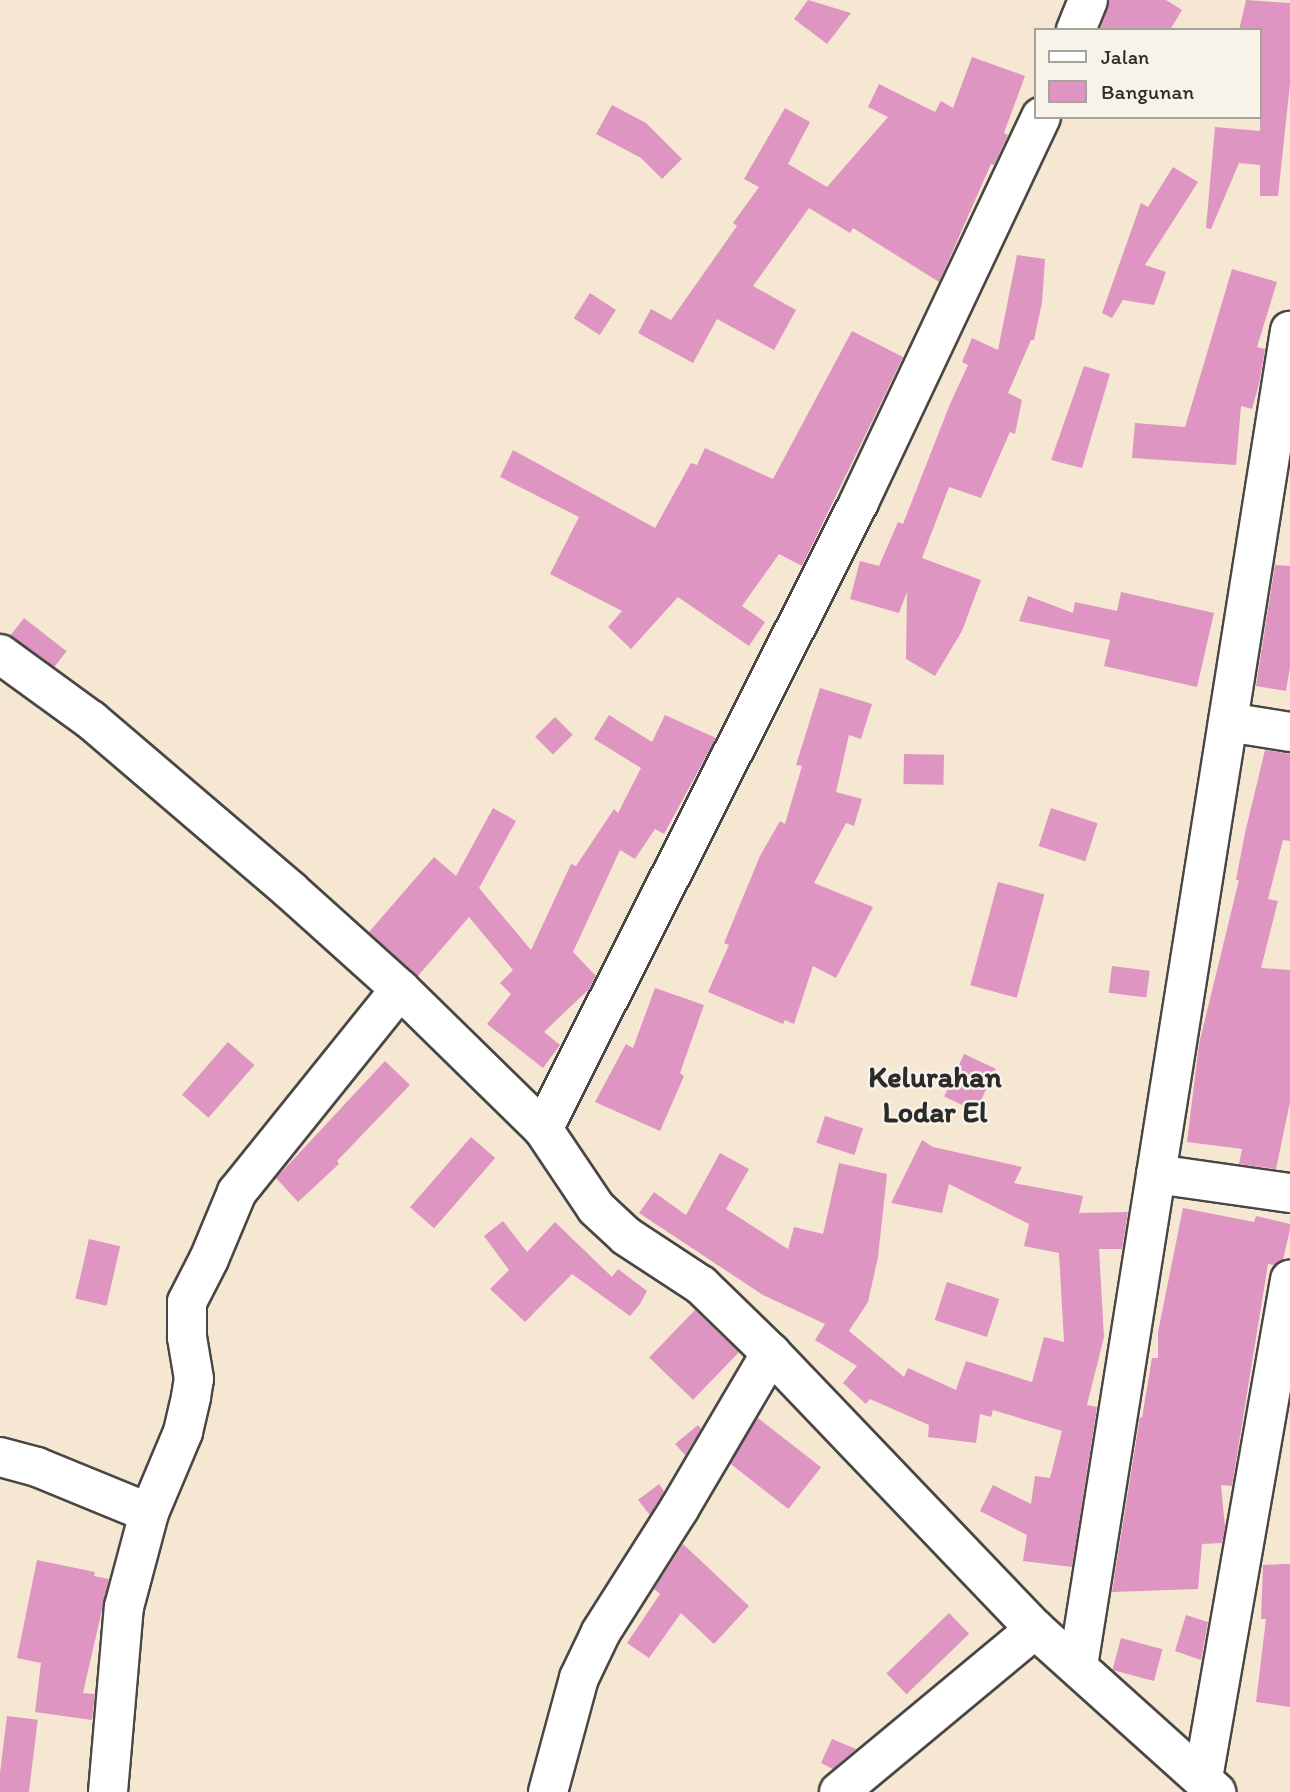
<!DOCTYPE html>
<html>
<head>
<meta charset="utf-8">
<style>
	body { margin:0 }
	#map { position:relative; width:1290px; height:1792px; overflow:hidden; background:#f5e7d2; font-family:Itim,sans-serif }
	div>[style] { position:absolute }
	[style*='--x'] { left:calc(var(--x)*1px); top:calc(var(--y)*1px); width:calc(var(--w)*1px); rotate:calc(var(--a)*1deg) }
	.building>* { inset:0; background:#df95c2; transform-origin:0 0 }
	.roads { filter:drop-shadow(2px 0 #494744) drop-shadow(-2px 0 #494744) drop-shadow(0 2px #494744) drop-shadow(0 -2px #494744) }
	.street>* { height:38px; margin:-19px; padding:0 19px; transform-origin:19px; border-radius:19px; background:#fff }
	span { translate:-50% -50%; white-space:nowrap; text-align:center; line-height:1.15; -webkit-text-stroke:5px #f7f3e8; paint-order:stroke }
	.quarter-label { font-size:30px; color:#2b2b2b; font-weight:700 }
	.legend { position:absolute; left:1034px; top:28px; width:228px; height:91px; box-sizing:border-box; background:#f7f3e8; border:2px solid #a5a39c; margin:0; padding:9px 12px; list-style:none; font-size:21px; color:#2b2b2b }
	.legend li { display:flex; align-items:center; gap:14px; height:35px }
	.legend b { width:35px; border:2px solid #a5a39c }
</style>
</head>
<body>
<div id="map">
	<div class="building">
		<div style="clip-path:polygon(808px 0,851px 13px,827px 44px,794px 19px)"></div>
		<div style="clip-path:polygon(1110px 0,1166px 0,1182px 10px,1170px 30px,1100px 30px)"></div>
		<div style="clip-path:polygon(1246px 0,1290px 3px,1290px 84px,1278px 196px,1260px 196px,1260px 165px,1239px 163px,1211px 229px,1206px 228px,1215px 127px,1260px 131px,1260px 30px,1239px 30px)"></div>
		<div style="clip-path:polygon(972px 57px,1025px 76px,1004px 133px,1008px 135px,994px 165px,991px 164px,939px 282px,853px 228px,850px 233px,809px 208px,753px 286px,796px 310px,774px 350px,717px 319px,693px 363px,638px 333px,651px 309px,671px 320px,737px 226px,733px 223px,759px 187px,744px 179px,785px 108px,810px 122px,788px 164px,827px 187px,888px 117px,868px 107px,879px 84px,935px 112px,941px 101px,953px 108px)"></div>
		<div style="clip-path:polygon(612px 105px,646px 123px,682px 159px,662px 179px,641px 158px,596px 134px)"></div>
		<div style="clip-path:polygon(1173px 167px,1198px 182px,1145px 265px,1166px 272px,1154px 305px,1123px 300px,1112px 318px,1102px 313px,1141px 203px,1148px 207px)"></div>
		<div style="clip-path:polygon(1017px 255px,1045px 259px,1042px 303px,1034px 340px,1031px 340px,1008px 393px,1022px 400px,1015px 434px,1010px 432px,981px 498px,949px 487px,922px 558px,981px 580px,962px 631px,935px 676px,906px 659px,907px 592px,899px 613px,850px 599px,860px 561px,879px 566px,898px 522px,903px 524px,950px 404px,968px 365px,962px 362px,972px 338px,998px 350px)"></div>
		<div style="clip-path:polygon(1232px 269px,1277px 282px,1257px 347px,1265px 349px,1259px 384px,1252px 409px,1241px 406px,1236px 465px,1132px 458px,1135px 423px,1185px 427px)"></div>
		<div style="left:590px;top:293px;width:31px;height:30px;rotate:33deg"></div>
		<div style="clip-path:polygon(852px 331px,903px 357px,802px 566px,779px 554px,742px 606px,765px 622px,749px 646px,678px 597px,631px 649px,608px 627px,622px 611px,550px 574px,579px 517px,500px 477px,513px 450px,655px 528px,691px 463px,697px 465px,705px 448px,773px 479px)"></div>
		<div style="clip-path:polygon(1084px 366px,1110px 374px,1082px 468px,1051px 460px)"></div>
		<div style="clip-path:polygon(1275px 565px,1290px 566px,1290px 667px,1286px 691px,1256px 686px)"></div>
		<div style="clip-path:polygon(1121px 592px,1214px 613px,1197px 687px,1104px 666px,1110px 640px,1019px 621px,1028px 596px,1073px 613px,1075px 602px,1117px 611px)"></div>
		<div style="left:24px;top:618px;width:54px;height:22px;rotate:38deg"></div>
		<div style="clip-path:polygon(820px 688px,872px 704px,861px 739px,849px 735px,836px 792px,862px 799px,854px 826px,846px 823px,814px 883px,873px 907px,836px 978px,813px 966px,794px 1024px,785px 1020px,783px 1024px,708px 992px,729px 945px,724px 943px,760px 856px,780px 821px,785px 824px,802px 766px,796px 765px)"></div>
		<div style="clip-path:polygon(609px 715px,652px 742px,665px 715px,716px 738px,664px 834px,655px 829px,635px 859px,620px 850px,573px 952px,596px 976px,589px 989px,544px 1032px,560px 1045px,543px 1068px,487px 1024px,511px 994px,500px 983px,513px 970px,469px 917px,418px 976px,369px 932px,434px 857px,456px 876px,493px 808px,516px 821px,479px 888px,531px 950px,571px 864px,576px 866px,614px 809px,618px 813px,641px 768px,594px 739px)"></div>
		<div style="left:555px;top:717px;width:25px;height:28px;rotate:45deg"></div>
		<div style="clip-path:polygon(1265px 750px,1290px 754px,1290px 841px,1283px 840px,1268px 899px,1278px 901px,1261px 968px,1290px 970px,1290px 1102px,1276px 1169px,1239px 1164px,1242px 1149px,1187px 1142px,1199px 1044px,1239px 880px,1236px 880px,1245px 833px)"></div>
		<div style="left:904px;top:754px;width:40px;height:30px;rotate:1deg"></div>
		<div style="left:1051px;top:808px;width:49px;height:40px;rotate:18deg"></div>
		<div style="left:998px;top:882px;width:48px;height:107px;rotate:15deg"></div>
		<div style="left:1112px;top:966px;width:38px;height:27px;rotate:7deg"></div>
		<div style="clip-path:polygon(655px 988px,704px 1005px,680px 1073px,684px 1076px,660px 1131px,595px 1102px,626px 1044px,633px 1048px)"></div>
		<div style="left:228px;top:1042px;width:35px;height:70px;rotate:41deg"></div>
		<div style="left:964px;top:1054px;width:35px;height:47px;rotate:25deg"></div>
		<div style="clip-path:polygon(385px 1061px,410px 1085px,337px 1161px,339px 1164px,298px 1202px,276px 1178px)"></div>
		<div style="left:825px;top:1116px;width:40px;height:28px;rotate:18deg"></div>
		<div style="left:471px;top:1137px;width:32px;height:93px;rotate:41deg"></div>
		<div style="clip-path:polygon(922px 1140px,933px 1147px,1022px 1167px,1014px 1183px,1083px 1196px,1079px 1213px,1128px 1212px,1122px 1249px,1099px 1249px,1104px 1337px,1087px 1405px,1097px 1407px,1072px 1567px,1023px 1561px,1027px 1535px,980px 1511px,993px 1485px,1031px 1504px,1035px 1476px,1050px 1478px,1062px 1431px,993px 1410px,991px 1417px,980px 1414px,976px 1443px,928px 1437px,929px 1425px,870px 1399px,866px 1404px,843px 1383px,857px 1366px,815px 1340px,825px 1324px,763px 1295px,639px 1213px,654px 1192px,686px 1215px,720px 1153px,749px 1169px,726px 1209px,788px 1249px,794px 1227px,823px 1234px,839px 1163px,887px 1174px,878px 1257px,868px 1302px,849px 1331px,904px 1377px,908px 1368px,956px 1390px,966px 1361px,1032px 1382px,1044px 1337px,1064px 1342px,1059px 1253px,1024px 1246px,1029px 1224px,949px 1184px,942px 1213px,891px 1203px)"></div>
		<div style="clip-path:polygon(1183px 1208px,1254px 1222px,1256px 1216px,1290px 1224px,1290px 1229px,1283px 1260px,1274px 1265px,1268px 1264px,1232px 1486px,1221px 1485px,1225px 1527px,1222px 1543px,1202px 1544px,1198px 1589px,1112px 1592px,1140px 1417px,1142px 1418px,1152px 1358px,1158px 1358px,1158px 1332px)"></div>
		<div style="clip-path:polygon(503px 1221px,527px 1252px,555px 1222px,612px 1277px,618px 1269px,647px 1291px,640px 1304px,630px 1316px,572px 1274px,525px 1322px,490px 1289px,509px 1270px,484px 1236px)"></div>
		<div style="left:89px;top:1239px;width:32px;height:61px;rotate:13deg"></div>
		<div style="left:947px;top:1282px;width:55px;height:40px;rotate:18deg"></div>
		<div style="left:695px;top:1310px;width:61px;height:66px;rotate:44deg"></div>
		<div style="left:758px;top:1418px;width:80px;height:53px;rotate:38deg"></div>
		<div style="clip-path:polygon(698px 1425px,701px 1429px,685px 1455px,675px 1444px)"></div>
		<div style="clip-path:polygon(659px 1484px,664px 1491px,650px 1515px,638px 1500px)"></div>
		<div style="clip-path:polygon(683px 1544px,749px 1606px,714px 1644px,681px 1613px,649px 1658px,627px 1643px,660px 1594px,654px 1589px)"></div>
		<div style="clip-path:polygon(37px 1560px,95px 1572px,94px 1576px,109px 1579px,83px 1693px,95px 1694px,92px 1720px,35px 1712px,41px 1663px,17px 1658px)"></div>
		<div style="clip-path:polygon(1284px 1564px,1290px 1564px,1290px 1707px,1256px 1702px,1266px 1619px,1261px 1619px,1263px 1565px)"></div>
		<div style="left:949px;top:1613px;width:29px;height:87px;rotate:46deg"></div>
		<div style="clip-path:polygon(1186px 1615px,1208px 1622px,1201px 1660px,1175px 1651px)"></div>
		<div style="left:1121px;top:1638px;width:43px;height:33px;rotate:15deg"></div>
		<div style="left:7px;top:1716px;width:31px;height:76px;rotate:7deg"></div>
		<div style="clip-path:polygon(832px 1739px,856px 1749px,833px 1769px,821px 1763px)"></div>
	</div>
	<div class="roads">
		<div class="street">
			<div style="--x:1076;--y:30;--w:32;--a:-68"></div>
			<div style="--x:0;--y:654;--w:112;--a:36"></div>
			<div style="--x:91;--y:720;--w:262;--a:40.5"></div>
			<div style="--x:290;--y:890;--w:148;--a:42"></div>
			<div style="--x:400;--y:989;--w:200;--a:44.4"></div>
			<div style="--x:543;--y:1129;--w:95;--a:56.1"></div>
			<div style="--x:596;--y:1208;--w:41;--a:43"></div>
			<div style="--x:626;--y:1236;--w:90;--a:33.2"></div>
			<div style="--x:701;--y:1285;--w:98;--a:44.2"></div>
			<div style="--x:771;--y:1353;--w:382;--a:46.3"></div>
			<div style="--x:1035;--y:1629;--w:244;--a:42"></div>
			<div style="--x:1228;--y:722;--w:63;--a:9.2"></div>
			<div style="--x:543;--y:1129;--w:702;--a:-63.25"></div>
			<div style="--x:859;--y:502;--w:426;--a:-64.7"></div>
			<div style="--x:1156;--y:1174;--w:135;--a:8.1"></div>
			<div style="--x:0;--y:1457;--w:38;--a:15"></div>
			<div style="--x:37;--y:1467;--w:121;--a:22.3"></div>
			<div style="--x:1078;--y:1666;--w:1352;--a:-80.98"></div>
			<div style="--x:1203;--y:1778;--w:506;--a:-80.09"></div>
			<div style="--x:108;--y:1792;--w:186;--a:-85.1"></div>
			<div style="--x:124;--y:1607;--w:97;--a:-75.1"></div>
			<div style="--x:149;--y:1513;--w:88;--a:-67.2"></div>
			<div style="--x:183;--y:1432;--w:36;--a:-77"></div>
			<div style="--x:191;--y:1397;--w:18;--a:-81"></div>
			<div style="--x:194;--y:1379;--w:43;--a:-99.5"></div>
			<div style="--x:187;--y:1337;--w:35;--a:-90"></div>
			<div style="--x:187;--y:1302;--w:48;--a:-62.9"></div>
			<div style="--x:209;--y:1259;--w:73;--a:-67.3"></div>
			<div style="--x:237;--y:1192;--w:260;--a:-51.2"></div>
			<div style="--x:548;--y:1792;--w:118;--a:-74.8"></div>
			<div style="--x:579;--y:1678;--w:51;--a:-64.4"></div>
			<div style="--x:601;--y:1632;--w:146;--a:-57.6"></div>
			<div style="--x:679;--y:1509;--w:181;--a:-59.5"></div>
			<div style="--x:839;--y:1792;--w:255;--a:-39.7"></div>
		</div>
	</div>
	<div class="quarter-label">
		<span style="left:935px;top:1094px">Kelurahan<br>Lodar El</span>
	</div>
	<ul class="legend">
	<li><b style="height:9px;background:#fff"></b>Jalan</li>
	<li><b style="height:19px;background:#df95c2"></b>Bangunan</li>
	</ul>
</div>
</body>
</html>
